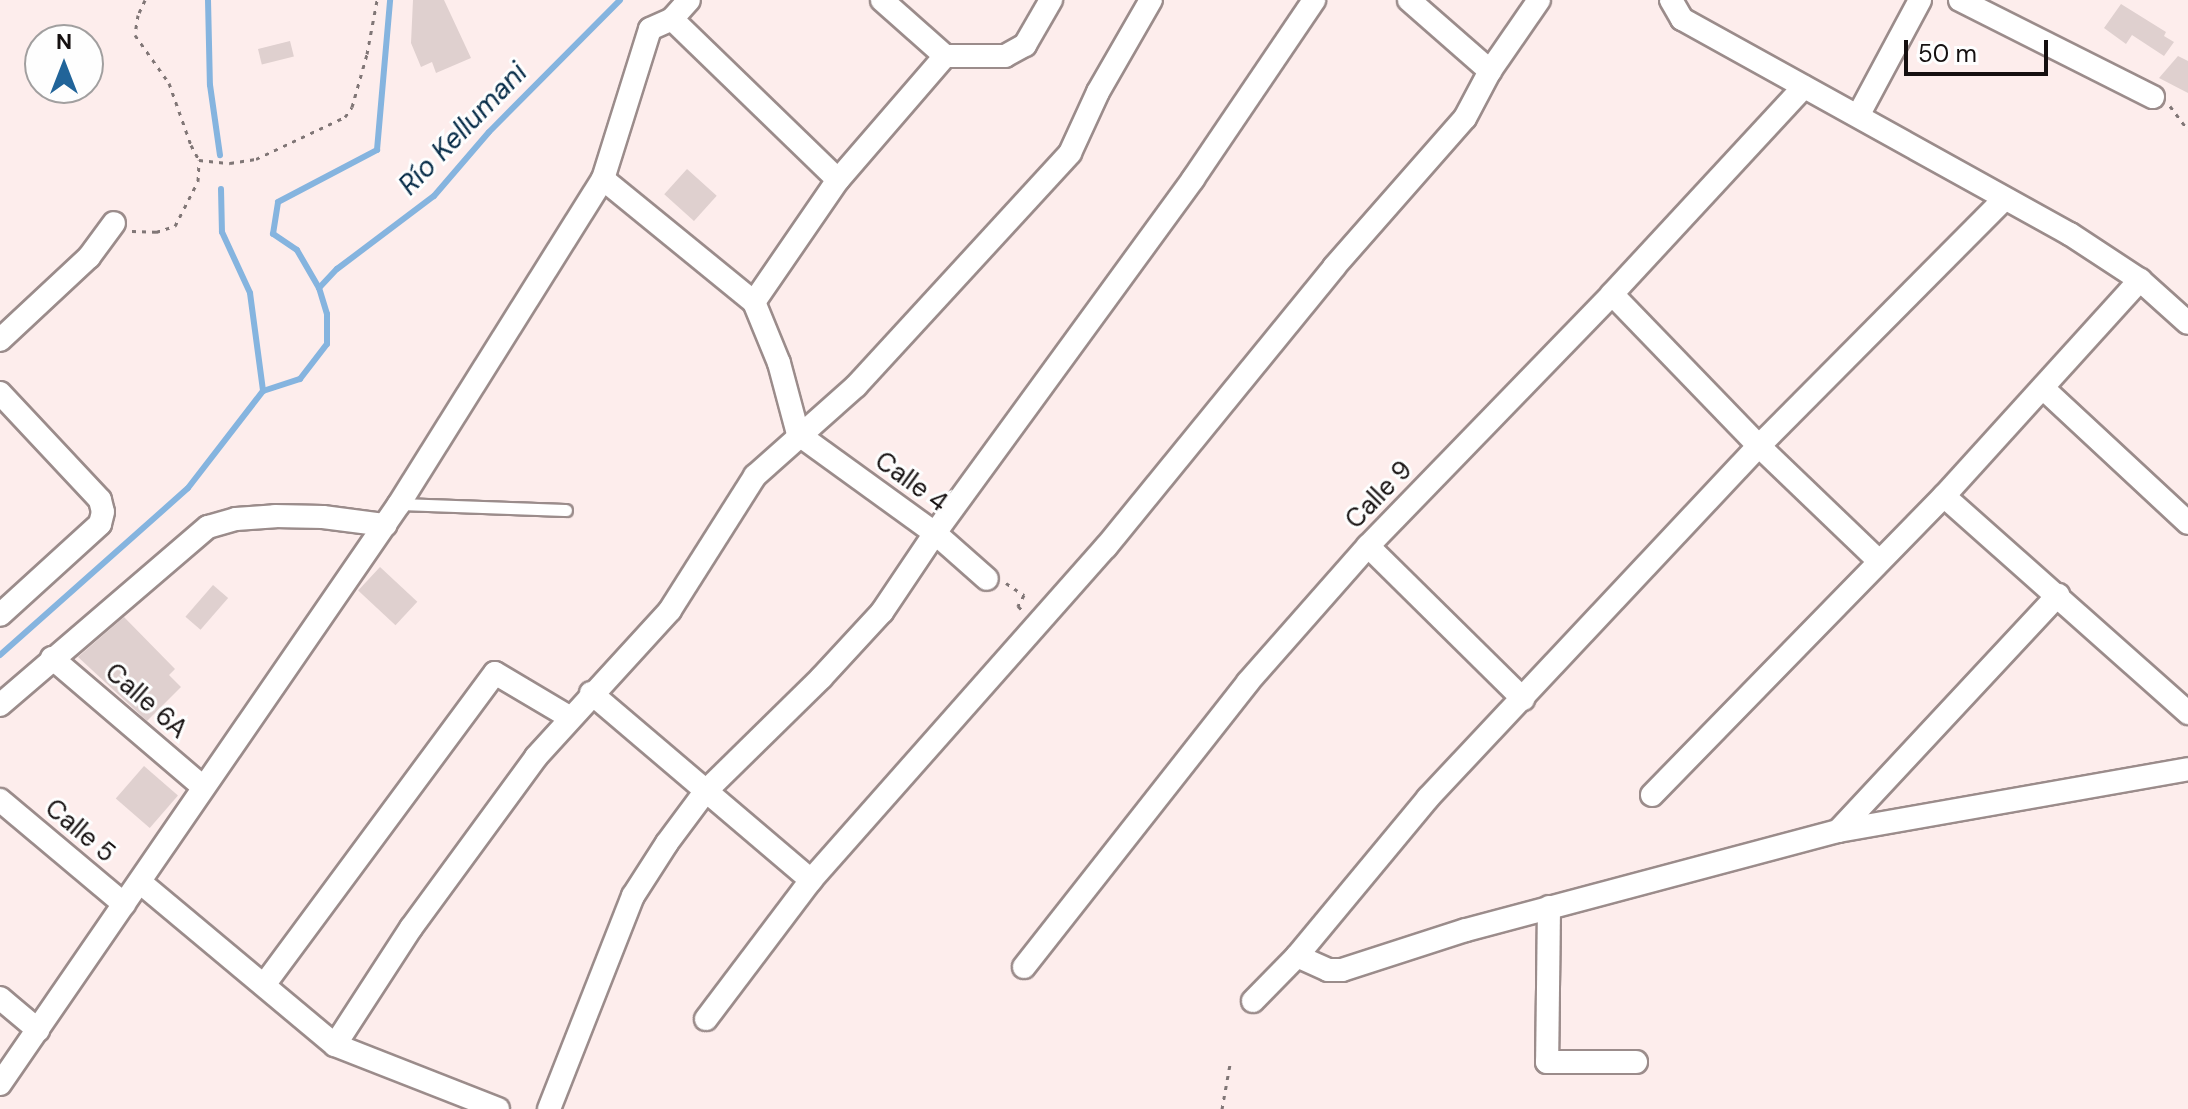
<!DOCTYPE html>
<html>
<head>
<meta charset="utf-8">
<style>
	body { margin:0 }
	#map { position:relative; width:2188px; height:1109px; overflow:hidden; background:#fdedec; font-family:"DM Sans",sans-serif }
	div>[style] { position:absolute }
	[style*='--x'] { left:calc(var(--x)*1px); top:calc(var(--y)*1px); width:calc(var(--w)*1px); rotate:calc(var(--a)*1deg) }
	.stream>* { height:6px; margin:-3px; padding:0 3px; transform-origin:3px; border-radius:3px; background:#85b4df }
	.building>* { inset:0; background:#dfd0cf; transform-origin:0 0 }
	.path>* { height:3px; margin-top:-1.5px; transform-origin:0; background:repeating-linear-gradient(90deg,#807676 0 4px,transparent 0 10px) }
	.roads { filter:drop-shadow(2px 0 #9b8c8b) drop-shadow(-2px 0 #9b8c8b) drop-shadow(0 2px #9b8c8b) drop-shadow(0 -2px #9b8c8b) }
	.service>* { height:11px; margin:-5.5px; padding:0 5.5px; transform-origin:5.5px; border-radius:5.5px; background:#fff }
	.minor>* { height:22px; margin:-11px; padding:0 11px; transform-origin:11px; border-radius:11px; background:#fff }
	span { translate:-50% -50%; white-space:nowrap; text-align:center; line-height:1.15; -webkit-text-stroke:6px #fefefe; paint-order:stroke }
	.street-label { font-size:26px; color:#151010 }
	.water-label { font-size:28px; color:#082d49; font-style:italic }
	.north { position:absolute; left:24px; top:24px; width:80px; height:80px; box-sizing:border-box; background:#fefefe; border:2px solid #a19f9f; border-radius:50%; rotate:0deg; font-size:22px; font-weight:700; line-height:32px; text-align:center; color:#151010 }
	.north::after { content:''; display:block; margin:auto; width:28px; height:36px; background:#216499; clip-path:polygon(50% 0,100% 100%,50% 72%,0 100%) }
	.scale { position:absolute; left:1904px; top:40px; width:144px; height:36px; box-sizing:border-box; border:4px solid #151010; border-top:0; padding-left:10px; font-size:24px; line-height:28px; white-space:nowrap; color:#151010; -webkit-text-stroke:6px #fefefe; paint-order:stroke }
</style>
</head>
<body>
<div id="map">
	<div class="stream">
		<div style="--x:208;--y:0;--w:85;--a:88.7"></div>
		<div style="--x:210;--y:85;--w:71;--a:81.9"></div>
		<div style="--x:221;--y:189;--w:43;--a:88.7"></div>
		<div style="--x:222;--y:232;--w:67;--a:65.3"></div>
		<div style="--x:250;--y:293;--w:99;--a:82.4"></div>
		<div style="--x:319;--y:288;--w:44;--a:-120.1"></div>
		<div style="--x:297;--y:250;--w:29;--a:-146"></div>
		<div style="--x:273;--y:234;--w:32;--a:-81"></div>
		<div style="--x:278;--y:202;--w:112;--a:-27.7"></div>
		<div style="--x:377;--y:150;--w:151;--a:-85"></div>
		<div style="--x:0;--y:655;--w:251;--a:-41.6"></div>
		<div style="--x:188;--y:488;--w:123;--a:-52.3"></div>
		<div style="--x:263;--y:391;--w:39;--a:-18"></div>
		<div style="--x:300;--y:379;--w:44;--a:-52.4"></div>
		<div style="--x:327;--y:344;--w:30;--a:-90"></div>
		<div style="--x:327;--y:314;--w:27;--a:-107"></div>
		<div style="--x:319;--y:288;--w:26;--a:-47"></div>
		<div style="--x:337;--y:269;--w:121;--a:-37"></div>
		<div style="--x:434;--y:196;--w:84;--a:-49.3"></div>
		<div style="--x:489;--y:132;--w:186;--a:-45.2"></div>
	</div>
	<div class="building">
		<div style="clip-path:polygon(413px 0,444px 0,471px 58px,436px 73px,432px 62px,421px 67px,411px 43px)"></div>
		<div style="clip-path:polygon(2121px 4px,2166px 32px,2164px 36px,2174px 42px,2164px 56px,2132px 35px,2126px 44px,2104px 28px)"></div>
		<div style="left:290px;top:41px;width:16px;height:33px;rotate:76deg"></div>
		<div style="clip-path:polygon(2178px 56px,2188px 61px,2188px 93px,2159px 78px)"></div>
		<div style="left:687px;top:169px;width:40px;height:34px;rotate:42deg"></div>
		<div style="left:380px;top:567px;width:51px;height:32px;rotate:43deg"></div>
		<div style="left:213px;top:585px;width:20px;height:42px;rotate:41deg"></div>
		<div style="clip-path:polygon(124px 617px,175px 669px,169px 675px,181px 687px,147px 721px,78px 657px)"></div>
		<div style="left:144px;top:766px;width:45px;height:43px;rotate:41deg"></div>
	</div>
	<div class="path">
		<div style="--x:145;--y:0;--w:17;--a:115"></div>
		<div style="--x:138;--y:15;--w:20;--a:99"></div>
		<div style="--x:135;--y:35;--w:59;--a:54.7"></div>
		<div style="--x:169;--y:83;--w:66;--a:70.5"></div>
		<div style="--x:191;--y:145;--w:17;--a:62"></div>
		<div style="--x:199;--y:160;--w:31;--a:6"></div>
		<div style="--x:230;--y:163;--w:26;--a:-9"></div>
		<div style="--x:256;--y:159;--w:98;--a:-25.3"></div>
		<div style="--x:345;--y:117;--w:12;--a:-55"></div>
		<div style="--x:352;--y:107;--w:55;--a:-74.2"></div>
		<div style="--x:367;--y:54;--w:55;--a:-79.5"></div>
		<div style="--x:2170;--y:106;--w:30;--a:53"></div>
		<div style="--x:132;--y:231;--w:24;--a:2"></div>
		<div style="--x:156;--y:232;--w:20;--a:-18"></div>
		<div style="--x:175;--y:226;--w:51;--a:-62.9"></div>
		<div style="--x:198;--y:181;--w:21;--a:-87"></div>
		<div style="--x:1006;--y:583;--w:22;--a:34"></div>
		<div style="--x:1024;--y:595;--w:13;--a:119"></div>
		<div style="--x:1018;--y:606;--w:7;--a:45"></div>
		<div style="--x:1222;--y:1109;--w:46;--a:-79.9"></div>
	</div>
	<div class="roads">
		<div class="service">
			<div style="--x:399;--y:504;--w:167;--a:2.1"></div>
		</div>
		<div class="minor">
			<div style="--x:882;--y:0;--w:84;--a:41.6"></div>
			<div style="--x:1409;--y:0;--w:108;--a:41.2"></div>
			<div style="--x:1671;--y:0;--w:22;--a:60"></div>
			<div style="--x:1682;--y:19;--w:444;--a:29"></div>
			<div style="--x:2070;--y:234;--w:84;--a:33.3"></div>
			<div style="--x:2140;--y:280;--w:64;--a:41.9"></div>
			<div style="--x:1960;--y:0;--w:216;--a:26.7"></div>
			<div style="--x:672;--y:19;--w:231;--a:44.1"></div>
			<div style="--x:1859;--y:114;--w:129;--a:-61.8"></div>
			<div style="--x:603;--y:179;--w:195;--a:39.2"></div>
			<div style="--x:754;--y:302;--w:66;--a:67.7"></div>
			<div style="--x:779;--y:363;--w:73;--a:75"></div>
			<div style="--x:798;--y:434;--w:169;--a:35.9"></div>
			<div style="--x:935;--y:533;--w:69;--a:41.5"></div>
			<div style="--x:1612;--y:294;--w:211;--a:46"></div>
			<div style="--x:1759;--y:446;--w:165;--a:43.8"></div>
			<div style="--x:754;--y:302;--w:148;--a:-55.5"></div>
			<div style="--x:838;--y:180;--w:164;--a:-49.2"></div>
			<div style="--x:945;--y:56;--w:60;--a:0"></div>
			<div style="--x:1005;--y:56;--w:23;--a:-29"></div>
			<div style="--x:1025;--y:45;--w:52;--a:-60"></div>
			<div style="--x:0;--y:340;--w:122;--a:-43"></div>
			<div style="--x:89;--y:257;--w:42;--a:-53.7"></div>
			<div style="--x:2044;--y:389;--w:197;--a:42.9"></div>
			<div style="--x:0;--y:393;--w:146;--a:46.9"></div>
			<div style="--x:100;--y:500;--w:12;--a:76"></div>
			<div style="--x:103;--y:512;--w:12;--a:104"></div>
			<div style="--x:100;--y:524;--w:135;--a:137.7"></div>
			<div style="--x:1944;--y:496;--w:327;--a:41.6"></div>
			<div style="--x:1368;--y:546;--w:218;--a:44.6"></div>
			<div style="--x:52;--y:658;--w:199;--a:40.5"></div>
			<div style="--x:591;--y:693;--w:289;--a:40.4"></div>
			<div style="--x:0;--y:705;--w:274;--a:-40.6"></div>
			<div style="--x:208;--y:527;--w:29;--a:-16"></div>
			<div style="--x:236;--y:519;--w:39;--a:-4"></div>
			<div style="--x:275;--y:516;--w:48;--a:1.2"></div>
			<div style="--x:323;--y:517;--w:63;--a:7.4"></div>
			<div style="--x:1652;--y:795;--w:418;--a:-45.7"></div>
			<div style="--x:1944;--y:496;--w:292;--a:-47.8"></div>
			<div style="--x:0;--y:800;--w:162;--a:40"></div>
			<div style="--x:1838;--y:831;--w:323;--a:-47"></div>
			<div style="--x:140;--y:882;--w:254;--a:39.9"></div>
			<div style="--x:335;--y:1045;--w:175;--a:21.4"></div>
			<div style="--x:1549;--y:907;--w:155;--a:90.7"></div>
			<div style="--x:1547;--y:1062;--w:89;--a:0"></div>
			<div style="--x:1297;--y:956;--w:34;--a:24"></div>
			<div style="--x:1328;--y:970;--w:14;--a:0"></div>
			<div style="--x:1342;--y:970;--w:130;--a:-17.9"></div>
			<div style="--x:1466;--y:930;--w:385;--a:-14.9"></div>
			<div style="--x:1838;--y:831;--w:355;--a:-10"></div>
			<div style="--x:1024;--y:967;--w:362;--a:-51.8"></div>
			<div style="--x:1248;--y:682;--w:181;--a:-48.6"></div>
			<div style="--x:1368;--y:546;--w:351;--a:-45.9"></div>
			<div style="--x:1612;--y:294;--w:282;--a:-47.2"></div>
			<div style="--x:264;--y:985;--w:388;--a:-53.5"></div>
			<div style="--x:495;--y:673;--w:86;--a:30.7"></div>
			<div style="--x:0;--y:998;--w:50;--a:40.1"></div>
			<div style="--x:1253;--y:1001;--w:63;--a:-45.6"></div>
			<div style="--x:1297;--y:956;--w:205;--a:-50.3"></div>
			<div style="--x:1428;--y:798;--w:483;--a:-46.8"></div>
			<div style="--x:1759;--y:446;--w:348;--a:-45.2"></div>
			<div style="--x:706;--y:1019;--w:174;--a:-52.9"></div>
			<div style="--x:811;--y:880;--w:445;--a:-48.5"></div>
			<div style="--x:1106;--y:547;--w:361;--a:-50.8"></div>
			<div style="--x:1334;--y:267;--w:198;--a:-48.7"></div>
			<div style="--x:1465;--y:118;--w:53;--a:-62"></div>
			<div style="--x:1490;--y:71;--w:86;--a:-55.4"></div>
			<div style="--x:335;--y:1045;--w:140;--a:-57"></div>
			<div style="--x:411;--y:928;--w:212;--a:-53.8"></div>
			<div style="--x:536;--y:757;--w:199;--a:-47.6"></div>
			<div style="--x:670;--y:610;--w:159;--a:-57.6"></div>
			<div style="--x:755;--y:476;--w:135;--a:-41.7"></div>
			<div style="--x:856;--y:386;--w:316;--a:-47.4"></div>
			<div style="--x:1070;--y:153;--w:67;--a:-65.3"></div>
			<div style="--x:1098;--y:92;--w:106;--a:-60.1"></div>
			<div style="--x:0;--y:1084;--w:704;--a:-55.47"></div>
			<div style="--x:399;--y:504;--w:384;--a:-57.9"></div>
			<div style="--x:603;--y:179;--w:157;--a:-72.6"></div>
			<div style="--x:650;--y:29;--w:24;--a:-24"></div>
			<div style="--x:672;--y:19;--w:25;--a:-48"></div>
			<div style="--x:549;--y:1109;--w:229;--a:-68.5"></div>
			<div style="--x:633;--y:896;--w:63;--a:-57.3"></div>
			<div style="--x:667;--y:843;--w:64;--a:-53.3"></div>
			<div style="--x:705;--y:792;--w:163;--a:-44.5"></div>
			<div style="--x:821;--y:678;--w:90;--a:-47.3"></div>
			<div style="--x:882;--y:612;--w:95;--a:-56.1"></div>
			<div style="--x:935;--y:533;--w:438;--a:-53.9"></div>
			<div style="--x:1193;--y:179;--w:216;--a:-55.9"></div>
		</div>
	</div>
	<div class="street-label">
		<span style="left:911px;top:482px;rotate:36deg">Calle 4</span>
		<span style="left:1379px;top:495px;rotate:-46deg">Calle 9</span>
		<span style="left:146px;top:701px;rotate:41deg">Calle 6A</span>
		<span style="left:80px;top:831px;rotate:40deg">Calle 5</span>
	</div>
	<div class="water-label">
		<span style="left:463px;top:129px;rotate:-46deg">Río Kellumani</span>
	</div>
	<div class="north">N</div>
	<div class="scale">50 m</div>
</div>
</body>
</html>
